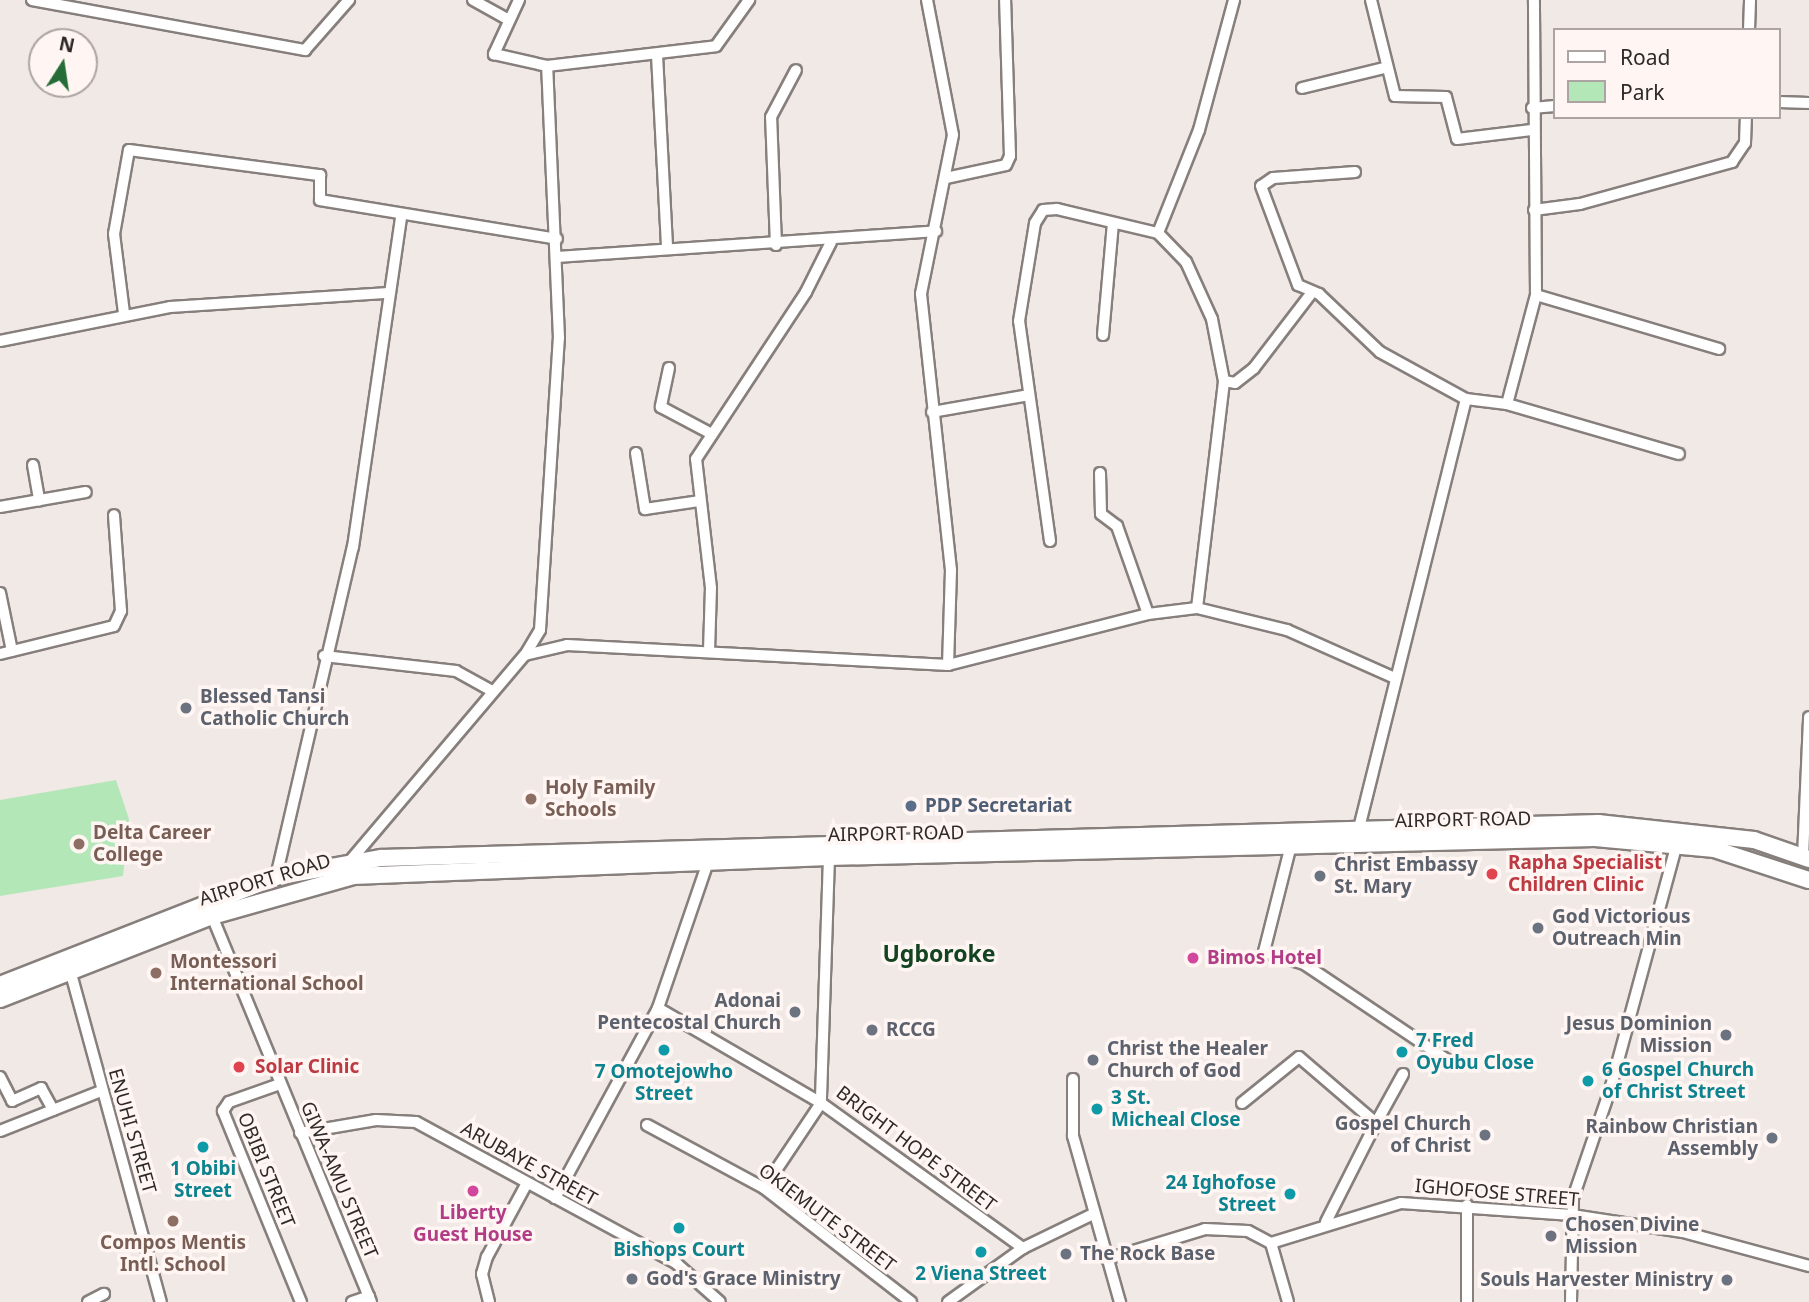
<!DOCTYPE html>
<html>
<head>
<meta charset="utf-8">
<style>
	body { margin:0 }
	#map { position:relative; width:1809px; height:1302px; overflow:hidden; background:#f1e9e6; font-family:"Noto Sans",sans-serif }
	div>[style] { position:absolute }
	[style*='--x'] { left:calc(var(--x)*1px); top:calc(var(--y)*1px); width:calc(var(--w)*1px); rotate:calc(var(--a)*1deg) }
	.green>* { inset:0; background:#b4e7b8 }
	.roads { filter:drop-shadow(2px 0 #867f7c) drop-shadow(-2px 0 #867f7c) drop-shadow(0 2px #867f7c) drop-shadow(0 -2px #867f7c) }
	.street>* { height:10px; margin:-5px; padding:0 5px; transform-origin:5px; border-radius:5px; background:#fff }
	.secondary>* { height:16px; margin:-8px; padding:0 8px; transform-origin:8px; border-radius:8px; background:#fff }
	.dots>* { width:19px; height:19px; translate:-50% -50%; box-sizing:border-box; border:4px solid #fff6f3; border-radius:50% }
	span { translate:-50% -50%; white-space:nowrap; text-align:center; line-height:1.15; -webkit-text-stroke:7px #fff6f3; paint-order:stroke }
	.worship-label { font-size:19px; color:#5b616d; font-weight:700 }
	.left { translate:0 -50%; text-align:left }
	.right { translate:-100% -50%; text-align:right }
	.education-label { font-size:19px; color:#785e54; font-weight:700 }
	.service-label { font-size:19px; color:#4e5e75; font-weight:700 }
	.street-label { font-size:19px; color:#2d2a29 }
	.health-label { font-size:19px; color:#be3a42; font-weight:700 }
	.hotel-label { font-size:19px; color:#b23c85; font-weight:700 }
	.culture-label { font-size:19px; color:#0d838f; font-weight:700 }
	.quarter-label { font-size:23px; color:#134320; font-weight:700 }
	.legend { position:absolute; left:1553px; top:28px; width:228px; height:91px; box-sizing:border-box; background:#fff6f3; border:2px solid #aba4a2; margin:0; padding:9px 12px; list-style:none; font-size:21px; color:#2d2a29 }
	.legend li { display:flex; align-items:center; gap:14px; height:35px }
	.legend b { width:35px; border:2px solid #aba4a2 }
	.north { position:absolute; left:28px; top:28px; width:70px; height:70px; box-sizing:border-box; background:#fff6f3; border:2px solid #aba4a2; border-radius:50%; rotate:12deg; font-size:19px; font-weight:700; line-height:28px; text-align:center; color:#2d2a29 }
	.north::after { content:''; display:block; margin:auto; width:24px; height:32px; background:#266c38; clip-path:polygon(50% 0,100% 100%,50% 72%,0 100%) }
</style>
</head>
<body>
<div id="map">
	<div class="green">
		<div style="clip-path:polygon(116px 780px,129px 819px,123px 876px,0 896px,0 800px)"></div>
	</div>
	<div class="roads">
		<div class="street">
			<div style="--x:32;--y:0;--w:278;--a:10.4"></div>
			<div style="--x:305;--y:50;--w:67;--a:-48.7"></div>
			<div style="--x:473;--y:0;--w:41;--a:29.1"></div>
			<div style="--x:519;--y:0;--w:60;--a:114.8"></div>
			<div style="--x:494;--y:54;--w:54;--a:12.8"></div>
			<div style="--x:547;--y:66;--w:170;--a:-6.7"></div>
			<div style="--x:716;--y:46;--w:57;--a:-54.3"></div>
			<div style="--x:927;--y:0;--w:137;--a:79.1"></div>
			<div style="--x:953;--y:135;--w:162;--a:101.4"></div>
			<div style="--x:921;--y:294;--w:278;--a:83.8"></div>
			<div style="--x:951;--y:570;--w:95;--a:91.8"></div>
			<div style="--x:1371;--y:0;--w:99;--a:76"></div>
			<div style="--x:1395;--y:96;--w:51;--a:1.1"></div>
			<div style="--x:1446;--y:97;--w:43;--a:75.3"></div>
			<div style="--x:1457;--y:139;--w:75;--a:-6.9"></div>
			<div style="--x:1749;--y:30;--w:30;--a:-88"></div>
			<div style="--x:657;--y:55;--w:194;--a:87"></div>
			<div style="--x:1302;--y:88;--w:84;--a:-13.7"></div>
			<div style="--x:1779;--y:102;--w:30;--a:2"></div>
			<div style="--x:1532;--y:108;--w:23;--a:-5"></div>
			<div style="--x:1355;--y:172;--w:82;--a:175.8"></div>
			<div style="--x:1273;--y:178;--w:14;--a:146"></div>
			<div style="--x:1261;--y:186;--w:106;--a:69.5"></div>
			<div style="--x:1298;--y:285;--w:23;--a:23"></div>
			<div style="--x:1319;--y:294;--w:84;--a:43.6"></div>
			<div style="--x:1380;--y:352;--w:98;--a:28.7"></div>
			<div style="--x:1466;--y:399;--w:41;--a:7"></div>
			<div style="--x:1507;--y:404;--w:179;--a:16.2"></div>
			<div style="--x:946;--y:178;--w:61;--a:-12.2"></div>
			<div style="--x:1006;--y:165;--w:10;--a:-66"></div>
			<div style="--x:1010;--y:156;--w:156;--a:-91.8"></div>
			<div style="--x:1534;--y:210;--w:46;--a:-7.4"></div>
			<div style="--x:1580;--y:204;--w:158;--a:-15.4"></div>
			<div style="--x:1732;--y:162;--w:23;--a:-56"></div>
			<div style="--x:1745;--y:143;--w:26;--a:-88"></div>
			<div style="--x:776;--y:245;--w:128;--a:-92.2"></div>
			<div style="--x:771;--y:117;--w:53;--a:-62"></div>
			<div style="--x:558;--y:257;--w:379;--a:-3.9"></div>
			<div style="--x:1536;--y:295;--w:191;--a:16.4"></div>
			<div style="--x:124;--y:313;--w:80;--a:-97.2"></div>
			<div style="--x:114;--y:234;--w:85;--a:-79.9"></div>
			<div style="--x:129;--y:150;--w:193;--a:7.5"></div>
			<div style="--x:320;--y:175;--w:25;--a:90"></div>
			<div style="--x:320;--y:200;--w:240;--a:9.3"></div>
			<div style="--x:1103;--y:335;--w:112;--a:-84.9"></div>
			<div style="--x:0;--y:341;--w:173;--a:-11.3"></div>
			<div style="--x:170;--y:307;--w:219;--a:-3.7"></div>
			<div style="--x:669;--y:368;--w:40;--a:102"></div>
			<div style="--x:661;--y:407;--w:53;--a:28"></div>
			<div style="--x:1224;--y:381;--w:11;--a:10"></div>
			<div style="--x:1235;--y:383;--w:24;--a:-38"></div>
			<div style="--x:1254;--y:368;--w:92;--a:-52.5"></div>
			<div style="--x:1507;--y:404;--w:113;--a:-75.1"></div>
			<div style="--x:1536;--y:295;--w:295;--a:-90.4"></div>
			<div style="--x:932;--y:412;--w:98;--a:-9.9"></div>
			<div style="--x:636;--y:453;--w:57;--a:80.9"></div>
			<div style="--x:645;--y:509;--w:56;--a:-8.3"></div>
			<div style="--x:33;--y:465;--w:36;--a:80"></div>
			<div style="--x:1100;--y:473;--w:41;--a:88.6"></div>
			<div style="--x:1101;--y:514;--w:20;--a:37"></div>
			<div style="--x:1117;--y:526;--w:93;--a:70.6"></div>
			<div style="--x:0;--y:507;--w:87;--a:-9.9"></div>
			<div style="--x:1050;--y:541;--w:222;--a:-98"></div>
			<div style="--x:1019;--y:321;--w:99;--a:-80.7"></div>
			<div style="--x:1035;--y:223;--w:15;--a:-58"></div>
			<div style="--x:1043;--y:210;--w:14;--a:-4"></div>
			<div style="--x:1057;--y:209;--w:104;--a:13.4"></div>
			<div style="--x:0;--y:593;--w:59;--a:78.3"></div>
			<div style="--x:1197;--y:608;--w:229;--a:-83.2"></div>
			<div style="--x:1224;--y:381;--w:63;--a:-101"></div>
			<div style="--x:1212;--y:319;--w:63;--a:-114.5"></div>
			<div style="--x:1186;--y:262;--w:40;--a:-134"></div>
			<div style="--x:1158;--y:233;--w:111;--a:-68.3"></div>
			<div style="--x:1199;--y:130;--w:135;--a:-74.9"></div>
			<div style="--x:709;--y:651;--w:63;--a:-88.2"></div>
			<div style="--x:711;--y:588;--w:130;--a:-96.6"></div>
			<div style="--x:696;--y:459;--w:200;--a:-56.6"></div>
			<div style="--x:806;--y:292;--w:56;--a:-63.4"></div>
			<div style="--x:0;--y:654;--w:117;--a:-13.8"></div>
			<div style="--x:114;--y:626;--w:17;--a:-65"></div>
			<div style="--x:121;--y:611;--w:96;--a:-94.2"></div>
			<div style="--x:525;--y:655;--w:29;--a:-59"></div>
			<div style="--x:540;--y:630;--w:293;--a:-86.3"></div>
			<div style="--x:559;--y:338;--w:272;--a:-92.5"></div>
			<div style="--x:324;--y:656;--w:133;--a:6.5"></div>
			<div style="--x:456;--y:671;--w:39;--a:29"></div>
			<div style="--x:1359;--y:828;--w:442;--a:-76"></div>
			<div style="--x:1291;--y:845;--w:110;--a:104.2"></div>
			<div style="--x:1264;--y:952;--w:42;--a:16.7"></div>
			<div style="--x:1304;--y:964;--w:178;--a:33.8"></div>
			<div style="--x:829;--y:857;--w:246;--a:91.9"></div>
			<div style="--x:821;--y:1103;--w:249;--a:35.7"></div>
			<div style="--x:1023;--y:1248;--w:78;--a:-25.9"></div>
			<div style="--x:1803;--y:857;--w:140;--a:-87.5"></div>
			<div style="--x:350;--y:861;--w:270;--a:-49.7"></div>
			<div style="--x:525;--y:655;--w:43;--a:-13.4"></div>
			<div style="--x:567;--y:645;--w:382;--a:3"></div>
			<div style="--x:948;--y:665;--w:206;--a:-14.3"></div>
			<div style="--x:1148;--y:614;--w:49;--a:-7"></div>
			<div style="--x:1197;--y:608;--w:93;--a:13.7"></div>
			<div style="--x:1287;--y:630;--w:118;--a:24"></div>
			<div style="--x:276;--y:877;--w:339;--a:-76.9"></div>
			<div style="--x:353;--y:547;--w:333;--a:-81.7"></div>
			<div style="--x:212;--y:916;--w:417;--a:67.6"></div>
			<div style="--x:70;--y:970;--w:344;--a:74.7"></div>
			<div style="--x:658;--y:1008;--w:189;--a:30.2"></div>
			<div style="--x:821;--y:1103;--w:102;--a:123.8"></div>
			<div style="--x:0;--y:1077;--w:27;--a:63"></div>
			<div style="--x:12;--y:1101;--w:32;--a:-24"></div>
			<div style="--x:41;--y:1088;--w:25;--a:61"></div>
			<div style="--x:1073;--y:1079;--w:57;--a:90"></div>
			<div style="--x:1073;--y:1136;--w:173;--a:74.2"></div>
			<div style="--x:280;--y:1084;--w:54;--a:160.6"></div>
			<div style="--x:229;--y:1102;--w:11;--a:124"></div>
			<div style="--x:223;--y:1111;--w:206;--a:67.8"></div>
			<div style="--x:1242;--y:1103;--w:73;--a:-38.9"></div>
			<div style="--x:1299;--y:1057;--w:101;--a:40.6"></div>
			<div style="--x:1376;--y:1123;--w:111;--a:116.8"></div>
			<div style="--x:1376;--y:1123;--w:56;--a:-61.1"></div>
			<div style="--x:647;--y:1125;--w:133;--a:28.3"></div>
			<div style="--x:764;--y:1188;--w:186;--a:37.8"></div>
			<div style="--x:0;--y:1131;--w:109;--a:-21.6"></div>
			<div style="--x:300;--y:1133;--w:77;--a:-9.7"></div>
			<div style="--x:376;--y:1120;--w:40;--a:2.9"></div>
			<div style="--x:416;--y:1122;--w:297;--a:28.5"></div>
			<div style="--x:677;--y:1264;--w:57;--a:41.5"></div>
			<div style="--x:555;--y:1198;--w:216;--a:-61.5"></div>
			<div style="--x:658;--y:1008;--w:154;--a:-71.1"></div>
			<div style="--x:1271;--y:1243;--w:61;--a:73.9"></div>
			<div style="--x:1107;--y:1259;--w:102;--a:-17"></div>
			<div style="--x:1205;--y:1229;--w:43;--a:2.7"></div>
			<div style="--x:1248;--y:1231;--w:26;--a:28"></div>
			<div style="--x:1271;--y:1243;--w:136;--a:-17.1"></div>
			<div style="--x:1401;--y:1203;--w:171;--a:4"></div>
			<div style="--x:1572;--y:1215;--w:112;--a:8.7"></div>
			<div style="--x:1683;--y:1232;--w:131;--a:15.1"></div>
			<div style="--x:88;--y:1302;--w:18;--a:-27"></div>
			<div style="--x:352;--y:1302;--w:18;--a:-19"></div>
			<div style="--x:489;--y:1302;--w:29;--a:-104"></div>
			<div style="--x:482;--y:1274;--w:18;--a:-74"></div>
			<div style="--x:487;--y:1257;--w:84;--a:-61.6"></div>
			<div style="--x:948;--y:1302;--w:92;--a:-35.8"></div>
			<div style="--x:1467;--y:1302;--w:97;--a:-90"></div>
			<div style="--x:1571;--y:1302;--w:104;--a:-88.9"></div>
			<div style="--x:1573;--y:1198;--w:114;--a:-71.1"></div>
			<div style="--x:1610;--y:1090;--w:255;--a:-74.8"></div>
		</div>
		<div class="secondary">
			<div style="--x:0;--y:985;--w:296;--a:-21.4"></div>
			<div style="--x:276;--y:877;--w:107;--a:-10.3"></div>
			<div style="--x:381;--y:858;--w:1218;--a:-1.65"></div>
			<div style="--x:1598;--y:823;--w:157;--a:6.2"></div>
			<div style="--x:1754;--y:840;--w:58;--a:19.1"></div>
			<div style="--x:0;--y:999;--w:228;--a:-21.4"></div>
			<div style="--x:212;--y:916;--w:147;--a:-15.8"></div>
			<div style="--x:353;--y:876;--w:476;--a:-2.3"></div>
			<div style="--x:829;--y:857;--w:766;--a:-1.42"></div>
			<div style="--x:1595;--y:838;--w:120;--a:5.3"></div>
			<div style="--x:1714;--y:849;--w:100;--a:18.1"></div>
		</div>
	</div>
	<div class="dots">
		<div style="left:186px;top:708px;background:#6b7280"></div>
		<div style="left:531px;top:799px;background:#8d6e63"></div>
		<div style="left:911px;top:806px;background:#5c6f8a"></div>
		<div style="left:79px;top:844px;background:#8d6e63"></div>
		<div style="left:1492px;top:874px;background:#e0444e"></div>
		<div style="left:1320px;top:876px;background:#6b7280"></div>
		<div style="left:1538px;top:928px;background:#6b7280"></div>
		<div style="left:1193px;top:958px;background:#d1479c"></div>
		<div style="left:156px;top:973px;background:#8d6e63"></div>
		<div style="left:795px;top:1012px;background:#6b7280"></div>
		<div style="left:872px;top:1030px;background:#6b7280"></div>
		<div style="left:1726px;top:1035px;background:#6b7280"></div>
		<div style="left:664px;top:1050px;background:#0f9aa8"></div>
		<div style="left:1402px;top:1052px;background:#0f9aa8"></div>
		<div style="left:1093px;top:1060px;background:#6b7280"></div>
		<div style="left:239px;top:1067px;background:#e0444e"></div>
		<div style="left:1588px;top:1081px;background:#0f9aa8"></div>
		<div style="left:1097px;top:1109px;background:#0f9aa8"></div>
		<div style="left:1485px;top:1135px;background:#6b7280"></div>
		<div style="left:1772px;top:1138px;background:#6b7280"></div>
		<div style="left:203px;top:1147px;background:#0f9aa8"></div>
		<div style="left:473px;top:1191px;background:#d1479c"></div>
		<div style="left:1290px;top:1194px;background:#0f9aa8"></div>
		<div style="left:173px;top:1221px;background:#8d6e63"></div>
		<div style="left:679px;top:1228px;background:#0f9aa8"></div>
		<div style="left:1551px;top:1236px;background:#6b7280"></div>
		<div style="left:981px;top:1252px;background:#0f9aa8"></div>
		<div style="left:1066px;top:1254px;background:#6b7280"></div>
		<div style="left:632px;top:1279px;background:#6b7280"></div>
		<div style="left:1727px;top:1280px;background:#6b7280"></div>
	</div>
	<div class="worship-label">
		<span class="left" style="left:200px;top:708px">Blessed Tansi<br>Catholic Church</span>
		<span class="left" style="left:1334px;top:876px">Christ Embassy<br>St. Mary</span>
		<span class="left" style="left:1552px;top:928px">God Victorious<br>Outreach Min</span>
		<span class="right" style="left:781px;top:1012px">Adonai<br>Pentecostal Church</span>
		<span class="right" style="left:1712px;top:1035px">Jesus Dominion<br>Mission</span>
		<span class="left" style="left:886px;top:1030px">RCCG</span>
		<span class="left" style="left:1107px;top:1060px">Christ the Healer<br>Church of God</span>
		<span class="right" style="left:1471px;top:1135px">Gospel Church<br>of Christ</span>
		<span class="right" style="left:1758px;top:1138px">Rainbow Christian<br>Assembly</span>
		<span class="left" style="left:1565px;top:1236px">Chosen Divine<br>Mission</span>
		<span class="left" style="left:1080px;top:1254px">The Rock Base</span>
		<span class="left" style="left:646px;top:1279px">God's Grace Ministry</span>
		<span class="right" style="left:1713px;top:1280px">Souls Harvester Ministry</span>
	</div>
	<div class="education-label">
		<span class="left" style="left:545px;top:799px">Holy Family<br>Schools</span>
		<span class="left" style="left:93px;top:844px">Delta Career<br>College</span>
		<span class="left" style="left:170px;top:973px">Montessori<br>International School</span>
		<span style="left:173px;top:1254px">Compos Mentis<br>Intl. School</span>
	</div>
	<div class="service-label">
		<span class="left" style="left:925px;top:806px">PDP Secretariat</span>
	</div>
	<div class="street-label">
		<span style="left:1463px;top:820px;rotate:-1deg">AIRPORT ROAD</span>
		<span style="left:896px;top:834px;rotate:-1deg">AIRPORT ROAD</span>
		<span style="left:265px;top:880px;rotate:-17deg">AIRPORT ROAD</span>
		<span style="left:132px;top:1131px;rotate:74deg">ENUHI STREET</span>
		<span style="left:916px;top:1149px;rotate:37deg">BRIGHT HOPE STREET</span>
		<span style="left:529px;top:1164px;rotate:29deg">ARUBAYE STREET</span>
		<span style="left:266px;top:1170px;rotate:68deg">OBIBI STREET</span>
		<span style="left:339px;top:1180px;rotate:67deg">GIWA-AMU STREET</span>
		<span style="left:1497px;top:1193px;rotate:5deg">IGHOFOSE STREET</span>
		<span style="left:827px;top:1218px;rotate:37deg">OKIEMUTE STREET</span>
	</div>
	<div class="health-label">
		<span class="left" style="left:1508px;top:874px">Rapha Specialist<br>Children Clinic</span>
		<span class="left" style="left:255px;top:1067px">Solar Clinic</span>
	</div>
	<div class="hotel-label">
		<span class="left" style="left:1207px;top:958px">Bimos Hotel</span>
		<span style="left:473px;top:1224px">Liberty<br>Guest House</span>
	</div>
	<div class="culture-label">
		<span class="left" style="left:1416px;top:1052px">7 Fred<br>Oyubu Close</span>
		<span class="left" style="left:1602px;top:1081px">6 Gospel Church<br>of Christ Street</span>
		<span style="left:664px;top:1083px">7 Omotejowho<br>Street</span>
		<span class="left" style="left:1111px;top:1109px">3 St.<br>Micheal Close</span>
		<span style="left:203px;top:1180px">1 Obibi<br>Street</span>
		<span class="right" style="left:1276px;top:1194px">24 Ighofose<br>Street</span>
		<span style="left:679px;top:1250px">Bishops Court</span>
		<span style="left:981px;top:1274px">2 Viena Street</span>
	</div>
	<div class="quarter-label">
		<span style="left:939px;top:953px">Ugboroke</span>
	</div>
	<ul class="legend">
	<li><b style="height:9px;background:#fff"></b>Road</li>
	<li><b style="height:19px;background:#b4e7b8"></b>Park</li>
	</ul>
	<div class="north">N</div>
</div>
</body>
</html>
